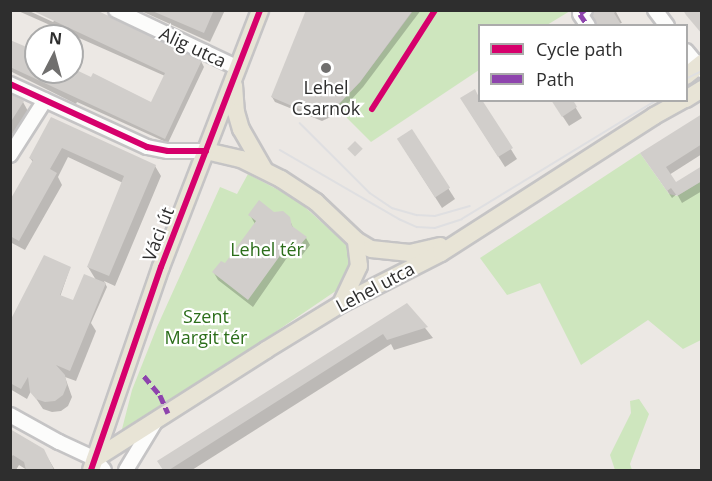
<!DOCTYPE html>
<html>
<head>
<meta charset="utf-8">
<style>
	body { margin:0 }
	#map { position:relative; width:712px; height:481px; overflow:hidden; background:#ece8e4; font-family:"Open Sans",sans-serif }
	div>[style] { position:absolute }
	[style*='--x'] { left:calc(var(--x)*1px); top:calc(var(--y)*1px); width:calc(var(--w)*1px); rotate:calc(var(--a)*1deg) }
	.green>* { inset:0; background:#cee6be }
	.shadow>* { inset:0; background:#0003 }
	.building>* { inset:0; background:#d1cecb; transform-origin:0 0 }
	.roads { filter:drop-shadow(2px 0 #c5c4c5) drop-shadow(-2px 0 #c5c4c5) drop-shadow(0 2px #c5c4c5) drop-shadow(0 -2px #c5c4c5) }
	.minor>* { height:14px; margin:-7px; padding:0 7px; transform-origin:7px; border-radius:7px; background:#fcfcfb }
	.major>* { height:16px; margin:-8px; padding:0 8px; transform-origin:8px; border-radius:8px; background:#e8e4d6 }
	.tram>* { height:1.5px; margin:-0.75px; padding:0 0.75px; transform-origin:0.75px; border-radius:0.75px; background:#dfdfe1 }
	.quiet>* { height:4.5px; margin-top:-2.25px; transform-origin:0; background:repeating-linear-gradient(90deg,#8e44ad 0 9px,transparent 0 13.5px) }
	.cycleway>* { height:6px; margin:-3px; padding:0 3px; transform-origin:3px; border-radius:3px; background:#d6006c }
	.dots>* { width:16px; height:16px; translate:-50% -50%; box-sizing:border-box; border:3px solid #fff; border-radius:50% }
	span { translate:-50% -50%; white-space:nowrap; text-align:center; line-height:1.15; -webkit-text-stroke:4.5px #fff; paint-order:stroke }
	.street-label { font-size:18px; color:#2e2e2e }
	.poi-label { font-size:18px; color:#2e2e2e }
	.park-label { font-size:18px; color:#2c6e1b }
	.frame { position:absolute; inset:0; border:12px solid #2e2e2e; pointer-events:none }
	.legend { position:absolute; left:478px; top:24px; width:210px; height:78px; box-sizing:border-box; background:#fff; border:2px solid #ababab; margin:0; padding:8px 10px; list-style:none; font-size:18px; color:#2e2e2e }
	.legend li { display:flex; align-items:center; gap:12px; height:30px }
	.legend b { width:30px; border:2px solid #ababab }
	.north { position:absolute; left:24px; top:24px; width:60px; height:60px; box-sizing:border-box; background:#fff; border:2px solid #ababab; border-radius:50%; rotate:6deg; font-size:16px; font-weight:700; line-height:24px; text-align:center; color:#2e2e2e }
	.north::after { content:''; display:block; margin:auto; width:21px; height:27px; background:#706f6e; clip-path:polygon(50% 0,100% 100%,50% 72%,0 100%) }
</style>
</head>
<body>
<div id="map">
	<div class="green">
		<div style="clip-path:polygon(413px 11px,570px 11px,547px 25px,480px 26px,479px 70px,371px 142px,336px 107px,360px 82px)"></div>
		<div style="clip-path:polygon(640px 153px,669px 194px,677px 196px,701px 181px,701px 340px,683px 349px,648px 320px,581px 365px,540px 283px,507px 295px,480px 258px)"></div>
		<div style="clip-path:polygon(248px 174px,296px 199px,350px 248px,356px 266px,346px 284px,125px 434px,121px 433px,132px 390px,157px 327px,220px 187px,237px 194px)"></div>
		<div style="clip-path:polygon(639px 399px,649px 414px,630px 464px,632px 470px,615px 470px,610px 455px,631px 413px,630px 401px)"></div>
	</div>
	<div class="shadow">
		<div style="clip-path:polygon(16px 10px,27px 10px,53px 22px,55px 20px,201px 61px,204px 67px,168px 143px,77px 102px,76px 104px,10px 71px,10px 41px,36px 53px,36px 72px,72px 70px,152px 104px,165px 76px)"></div>
		<div style="clip-path:polygon(139px 10px,225px 10px,210px 42px)"></div>
		<div style="clip-path:polygon(308px 10px,421px 10px,363px 87px,339px 113px,322px 121px,275px 102px,272px 97px)"></div>
		<div style="clip-path:polygon(615px 10px,622px 23px,593px 26px)"></div>
		<div style="clip-path:polygon(475px 91px,517px 159px,505px 167px,468px 109px)"></div>
		<div style="clip-path:polygon(10px 96px,23px 102px,29px 113px,10px 143px)"></div>
		<div style="clip-path:polygon(552px 100px,571px 100px,582px 118px,569px 126px)"></div>
		<div style="clip-path:polygon(702px 116px,702px 154px,669px 175px,675px 184px,702px 168px,702px 191px,682px 203px,677px 194px,672px 198px,647px 161px)"></div>
		<div style="clip-path:polygon(52px 119px,155px 166px,161px 176px,115px 286px,104px 281px,107px 287px,91px 323px,96px 331px,76px 381px,65px 377px,72px 397px,68px 406px,61px 411px,52px 412px,43px 409px,31px 391px,27px 399px,10px 389px,10px 324px,70px 268px,60px 297px,72px 302px,96px 280px,88px 267px,123px 183px,68px 157px,58px 177px,62px 185px,25px 250px,10px 242px,10px 203px,33px 162px,30px 158px)"></div>
		<div style="clip-path:polygon(412px 131px,455px 199px,442px 208px,405px 150px)"></div>
		<div style="clip-path:polygon(273px 213px,289px 218px,294px 230px,306px 238px,310px 245px,300px 258px,291px 252px,253px 307px,218px 280px,214px 273px,225px 266px,255px 224px,250px 215px)"></div>
		<div style="clip-path:polygon(407px 305px,433px 338px,394px 350px,391px 344px,192px 470px,164px 470px,159px 462px)"></div>
		<div style="clip-path:polygon(10px 430px,43px 450px,55px 470px,27px 470px,19px 465px,16px 470px,10px 470px)"></div>
	</div>
	<div class="building">
		<div style="clip-path:polygon(31px 10px,96px 10px,202px 60px,165px 139px,10px 67px,10px 40px,36px 51px,36px 72px,72px 72px,72px 68px,91px 77px,93px 73px,151px 102px,165px 73px)"></div>
		<div style="clip-path:polygon(150px 10px,214px 10px,204px 33px)"></div>
		<div style="clip-path:polygon(306px 10px,413px 10px,360px 82px,336px 107px,318px 117px,271px 97px)"></div>
		<div style="clip-path:polygon(587px 10px,618px 10px,614px 13px,622px 26px,592px 26px)"></div>
		<div style="clip-path:polygon(683px 10px,702px 10px,702px 34px,686px 15px)"></div>
		<div style="clip-path:polygon(475px 89px,480px 100px,482px 100px,513px 148px,498px 157px,460px 98px)"></div>
		<div style="clip-path:polygon(10px 94px,24px 101px,10px 123px)"></div>
		<div style="clip-path:polygon(551px 100px,573px 100px,577px 107px,562px 117px)"></div>
		<div style="clip-path:polygon(702px 114px,702px 144px,666px 167px,676px 182px,702px 166px,702px 181px,677px 196px,671px 188px,667px 191px,640px 153px)"></div>
		<div style="clip-path:polygon(51px 117px,156px 165px,109px 276px,87px 267px,124px 176px,62px 148px,50px 169px,57px 173px,19px 241px,10px 236px,10px 200px,33px 160px,29px 158px)"></div>
		<div style="left:412px;top:129px;width:70px;height:18px;rotate:57deg"></div>
		<div style="left:355px;top:141px;width:11px;height:11px;rotate:45deg"></div>
		<div style="clip-path:polygon(259px 200px,274px 212px,283px 211px,290px 217px,292px 226px,307px 237px,295px 251px,287px 246px,248px 300px,212px 272px,221px 261px,225px 263px,256px 221px,248px 215px)"></div>
		<div style="clip-path:polygon(44px 255px,71px 267px,60px 295px,73px 300px,84px 274px,106px 283px,70px 371px,56px 365px,65px 375px,67px 385px,63px 395px,55px 401px,45px 402px,36px 399px,30px 392px,28px 377px,21px 389px,10px 383px,10px 321px)"></div>
		<div style="clip-path:polygon(407px 303px,428px 327px,387px 340px,383px 334px,169px 470px,163px 470px,157px 461px)"></div>
		<div style="clip-path:polygon(10px 429px,44px 449px,54px 470px,26px 470px,24px 462px,13px 455px,10px 459px)"></div>
	</div>
	<div class="roads">
		<div class="minor">
			<div style="--x:116;--y:10;--w:135;--a:25.4"></div>
			<div style="--x:585;--y:10;--w:6;--a:141"></div>
			<div style="--x:580;--y:14;--w:14;--a:56"></div>
			<div style="--x:655;--y:10;--w:20;--a:53"></div>
			<div style="--x:686;--y:51;--w:25;--a:50"></div>
			<div style="--x:10;--y:84;--w:151;--a:24.7"></div>
			<div style="--x:147;--y:147;--w:21;--a:11"></div>
			<div style="--x:168;--y:151;--w:38;--a:0"></div>
			<div style="--x:10;--y:155;--w:65;--a:-57.5"></div>
			<div style="--x:10;--y:415;--w:56;--a:28.9"></div>
			<div style="--x:59;--y:442;--w:40;--a:25"></div>
			<div style="--x:95;--y:459;--w:14;--a:51"></div>
			<div style="--x:126;--y:470;--w:56;--a:-58.9"></div>
		</div>
		<div class="major">
			<div style="--x:686;--y:76;--w:21;--a:-39"></div>
			<div style="--x:234;--y:85;--w:27;--a:86"></div>
			<div style="--x:236;--y:112;--w:18;--a:74"></div>
			<div style="--x:241;--y:129;--w:46;--a:60.1"></div>
			<div style="--x:686;--y:99;--w:19;--a:-32"></div>
			<div style="--x:206;--y:151;--w:36;--a:13"></div>
			<div style="--x:241;--y:159;--w:45;--a:26.6"></div>
			<div style="--x:281;--y:179;--w:42;--a:33.3"></div>
			<div style="--x:316;--y:202;--w:55;--a:43.5"></div>
			<div style="--x:356;--y:240;--w:17;--a:31"></div>
			<div style="--x:371;--y:249;--w:39;--a:6"></div>
			<div style="--x:410;--y:253;--w:31;--a:-13"></div>
			<div style="--x:341;--y:304;--w:42;--a:-64.7"></div>
			<div style="--x:359;--y:266;--w:26;--a:-97"></div>
			<div style="--x:95;--y:459;--w:203;--a:-32.5"></div>
			<div style="--x:266;--y:350;--w:88;--a:-31.5"></div>
			<div style="--x:341;--y:304;--w:112;--a:-27"></div>
			<div style="--x:441;--y:253;--w:253;--a:-32.7"></div>
			<div style="--x:654;--y:116;--w:33;--a:-29"></div>
			<div style="--x:91;--y:470;--w:215;--a:-71"></div>
			<div style="--x:161;--y:267;--w:275;--a:-68.9"></div>
		</div>
	</div>
	<div class="tram">
		<div style="--x:686;--y:79;--w:18;--a:-27"></div>
		<div style="--x:300;--y:123;--w:99;--a:45"></div>
		<div style="--x:370;--y:193;--w:27;--a:34"></div>
		<div style="--x:392;--y:208;--w:26;--a:16"></div>
		<div style="--x:417;--y:215;--w:18;--a:3"></div>
		<div style="--x:435;--y:216;--w:36;--a:-16"></div>
		<div style="--x:280;--y:150;--w:138;--a:30.1"></div>
		<div style="--x:399;--y:219;--w:20;--a:24"></div>
		<div style="--x:417;--y:227;--w:18;--a:3"></div>
		<div style="--x:435;--y:228;--w:28;--a:-18"></div>
		<div style="--x:462;--y:219;--w:228;--a:-31.4"></div>
	</div>
	<div class="quiet">
		<div style="--x:585;--y:10;--w:6;--a:141"></div>
		<div style="--x:580;--y:14;--w:14;--a:56"></div>
		<div style="--x:144;--y:376;--w:25;--a:50"></div>
		<div style="--x:160;--y:395;--w:20;--a:66"></div>
	</div>
	<div class="cycleway">
		<div style="--x:10;--y:84;--w:151;--a:24.7"></div>
		<div style="--x:147;--y:147;--w:21;--a:11"></div>
		<div style="--x:168;--y:151;--w:38;--a:0"></div>
		<div style="--x:372;--y:109;--w:117;--a:-57.5"></div>
		<div style="--x:91;--y:470;--w:215;--a:-71"></div>
		<div style="--x:161;--y:267;--w:275;--a:-68.9"></div>
	</div>
	<div class="dots">
		<div style="left:326px;top:68px;background:#706f6e"></div>
	</div>
	<div class="street-label">
		<span style="left:193px;top:47px;rotate:25deg">Alig utca</span>
		<span style="left:158px;top:234px;rotate:-69deg">Váci út</span>
		<span style="left:375px;top:287px;rotate:-28deg">Lehel utca</span>
	</div>
	<div class="poi-label">
		<span style="left:326px;top:98px">Lehel<br>Csarnok</span>
	</div>
	<div class="park-label">
		<span style="left:267px;top:249px">Lehel tér</span>
		<span style="left:206px;top:327px">Szent<br>Margit tér</span>
	</div>
	<div class="frame"></div>
	<ul class="legend">
	<li><b style="height:8px;background:#d6006c"></b>Cycle path</li>
	<li><b style="height:8px;background:#8e44ad"></b>Path</li>
	</ul>
	<div class="north">N</div>
</div>
</body>
</html>
